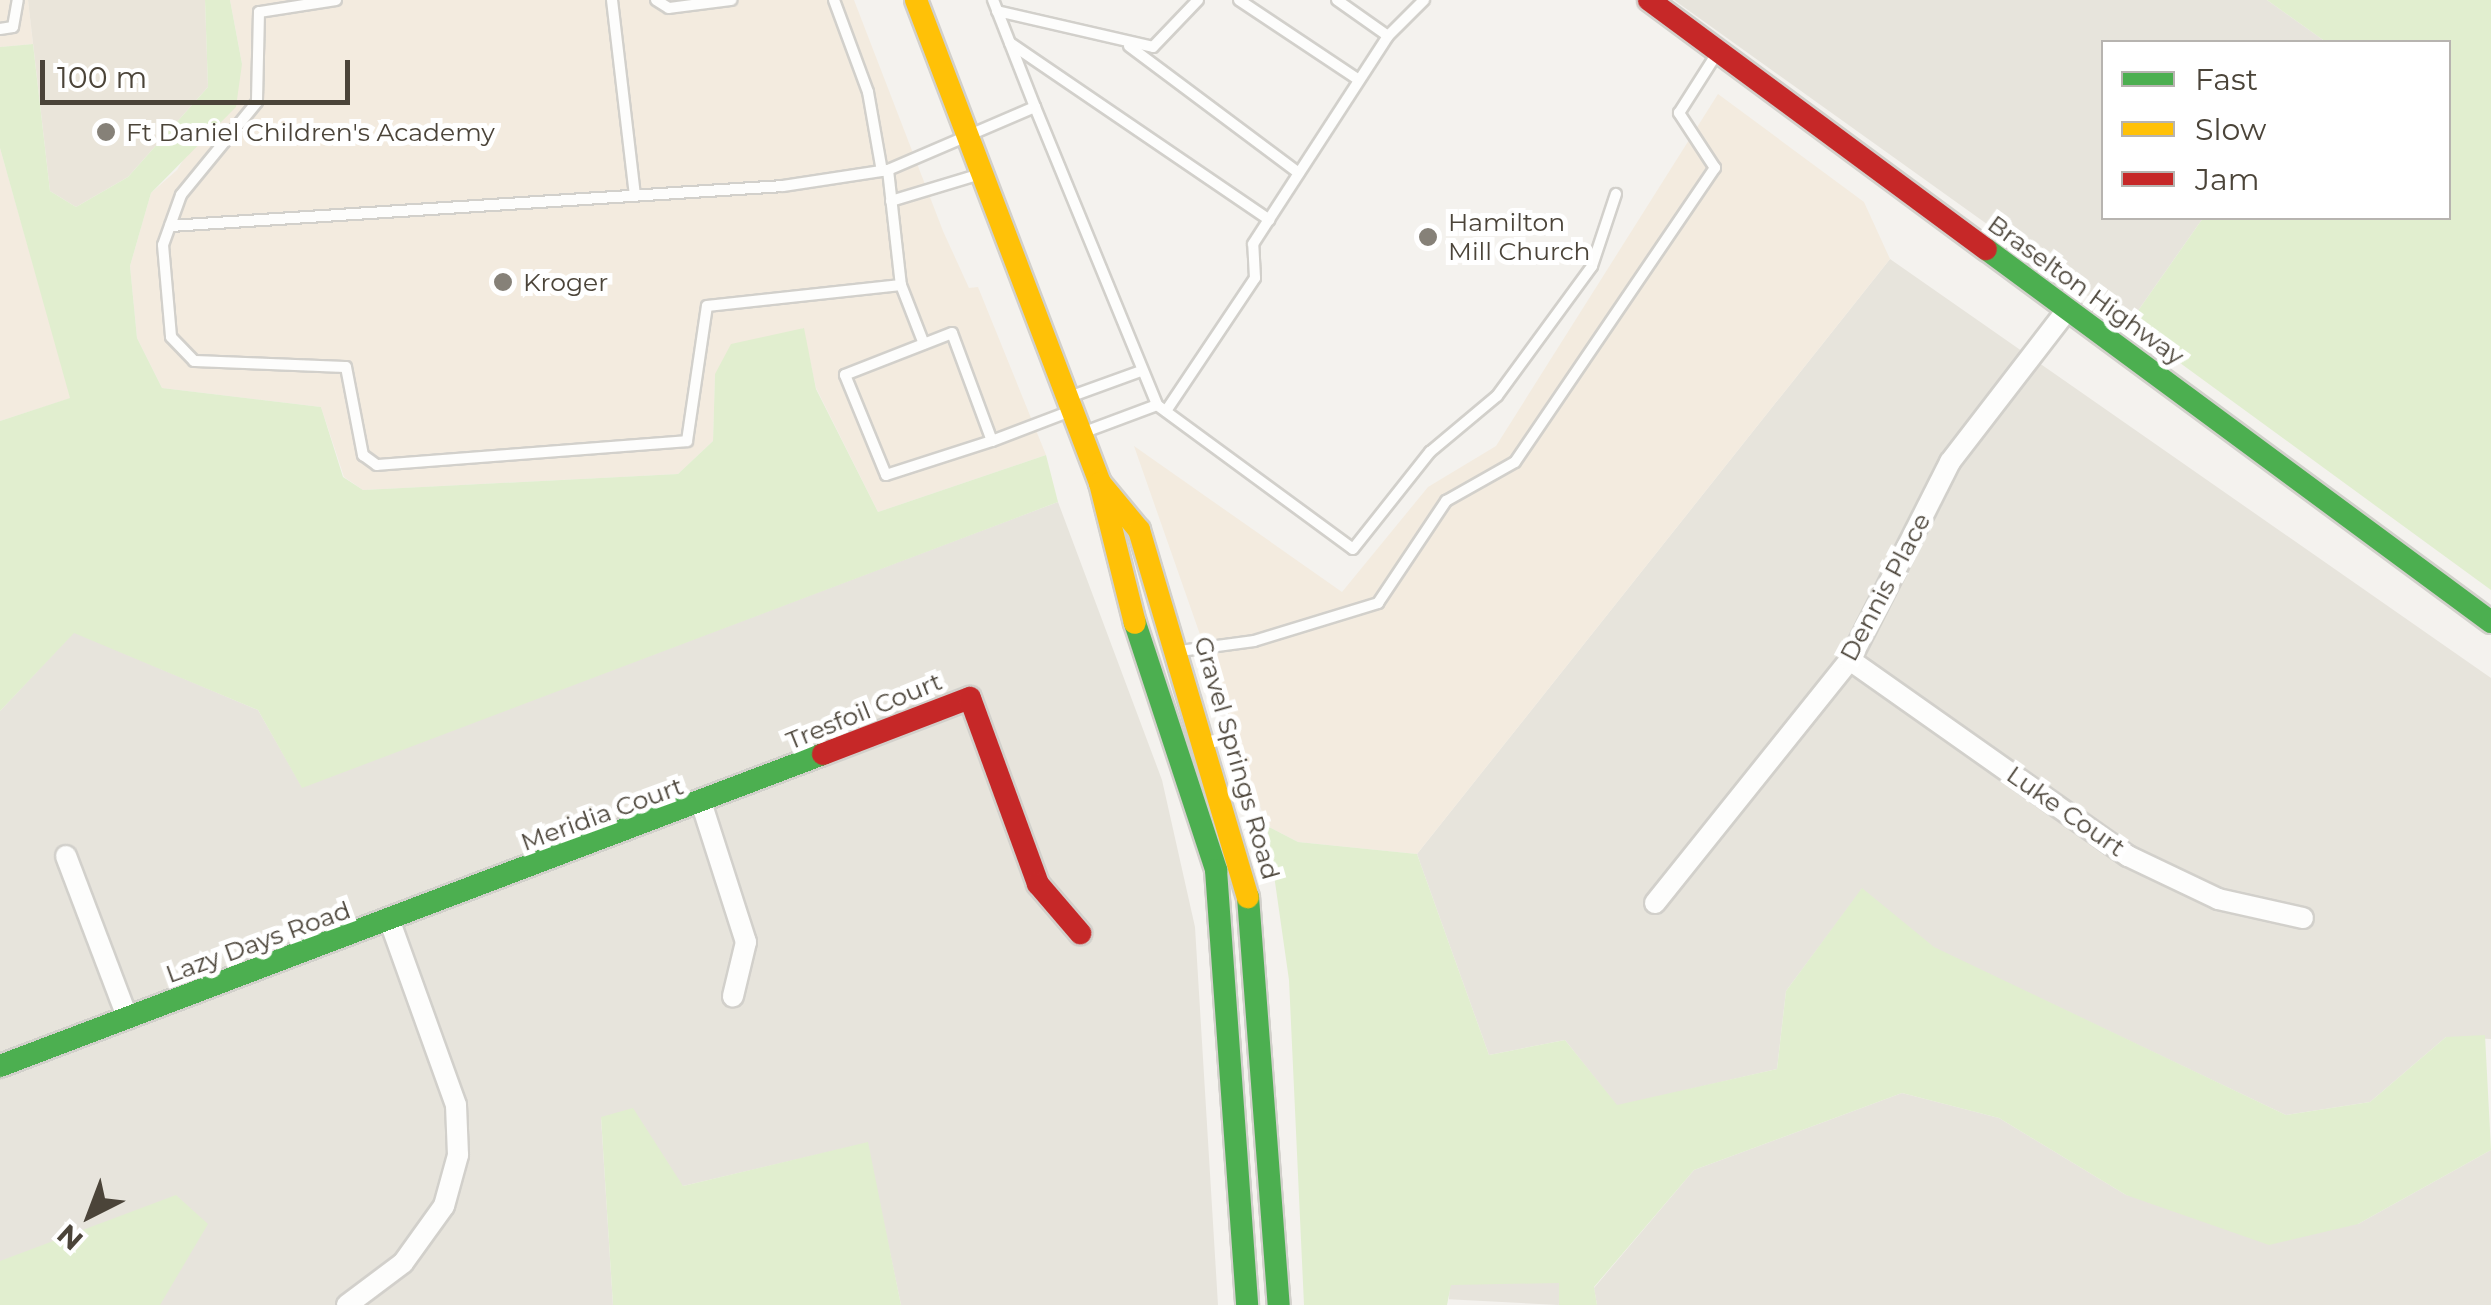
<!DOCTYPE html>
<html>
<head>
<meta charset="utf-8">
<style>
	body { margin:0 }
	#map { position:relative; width:2491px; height:1305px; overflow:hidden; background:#f4f2ee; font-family:Montserrat,sans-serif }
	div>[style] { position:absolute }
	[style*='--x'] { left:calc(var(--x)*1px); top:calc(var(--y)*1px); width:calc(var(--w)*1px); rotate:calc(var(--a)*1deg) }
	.residential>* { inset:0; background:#e7e4dc; transform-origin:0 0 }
	.commercial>* { inset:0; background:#f3ebdf }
	.education>* { inset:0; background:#eae5da }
	.green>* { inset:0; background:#e1eecf }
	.roads { filter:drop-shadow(2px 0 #d2d0cb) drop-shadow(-2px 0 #d2d0cb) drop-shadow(0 2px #d2d0cb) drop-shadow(0 -2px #d2d0cb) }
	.lane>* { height:10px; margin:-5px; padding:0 5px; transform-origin:5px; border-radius:5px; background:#fdfdfc }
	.street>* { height:20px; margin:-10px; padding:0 10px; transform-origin:10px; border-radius:10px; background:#fdfdfc }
	.fast>* { height:22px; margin:-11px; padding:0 11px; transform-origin:11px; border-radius:11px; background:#4caf50 }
	.slow>* { height:22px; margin:-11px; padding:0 11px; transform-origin:11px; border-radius:11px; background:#ffc107 }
	.jam>* { height:22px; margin:-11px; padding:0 11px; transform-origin:11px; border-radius:11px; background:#c62828 }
	.dots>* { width:28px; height:28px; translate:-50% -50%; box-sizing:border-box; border:5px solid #fff; border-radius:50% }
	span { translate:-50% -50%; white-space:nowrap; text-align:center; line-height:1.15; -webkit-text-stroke:10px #fff; paint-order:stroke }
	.poi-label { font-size:25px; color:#4b4439 }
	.left { translate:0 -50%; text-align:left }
	.street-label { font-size:25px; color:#4b4439 }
	.legend { position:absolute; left:2101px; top:40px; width:350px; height:180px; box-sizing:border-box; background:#fff; border:2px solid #b7b4b0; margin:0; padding:12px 18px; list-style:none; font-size:30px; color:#4b4439 }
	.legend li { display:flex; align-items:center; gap:20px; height:50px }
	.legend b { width:50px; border:2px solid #b7b4b0 }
	.north { position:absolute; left:40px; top:1165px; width:100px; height:100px; -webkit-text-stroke:8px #fff; paint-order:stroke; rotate:222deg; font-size:28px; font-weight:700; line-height:40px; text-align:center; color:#4b4439 }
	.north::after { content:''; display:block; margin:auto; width:35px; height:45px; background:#4b4439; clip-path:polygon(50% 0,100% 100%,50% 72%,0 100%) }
	.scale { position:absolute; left:40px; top:60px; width:310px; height:45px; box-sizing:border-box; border:5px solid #4b4439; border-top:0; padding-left:12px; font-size:30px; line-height:35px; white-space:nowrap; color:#4b4439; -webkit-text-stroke:8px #fff; paint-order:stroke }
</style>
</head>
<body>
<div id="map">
	<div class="residential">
		<div style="clip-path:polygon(1674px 0,2267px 0,2326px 42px,2104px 42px,2104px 218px,2203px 218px,2128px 325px)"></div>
		<div style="clip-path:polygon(1890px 259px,2491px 678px,2491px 1039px,2446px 1037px,2370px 1102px,2286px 1115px,1934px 948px,1862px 889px,1786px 991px,1777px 1069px,1617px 1106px,1565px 1040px,1489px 1055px,1417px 854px)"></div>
		<div style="clip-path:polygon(1058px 502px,1162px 780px,1195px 927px,1218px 1305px,901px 1305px,867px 1143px,683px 1186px,601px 1118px,613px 1305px,0 1305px,0 711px,74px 632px,258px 710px,302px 787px)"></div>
		<div style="clip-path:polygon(1902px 1093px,1999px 1118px,2126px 1195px,2358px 1224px,2491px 1150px,2491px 1305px,1597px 1305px,1594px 1288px,1694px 1170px)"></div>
		<div style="left:1560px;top:1283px;width:22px;height:110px;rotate:93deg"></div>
	</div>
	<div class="commercial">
		<div style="clip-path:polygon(0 0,28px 0,33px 44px,0 47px)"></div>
		<div style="clip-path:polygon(230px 0,854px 0,943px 231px,969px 288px,978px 287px,1046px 455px,878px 512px,816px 388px,803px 328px,715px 374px,713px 441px,678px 474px,363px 490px,344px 477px,321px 407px,162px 388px,137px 338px,130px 266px,151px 193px,177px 170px,242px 64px)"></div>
		<div style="clip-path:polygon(1718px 94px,1864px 202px,1890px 259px,1417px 854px,1298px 842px,1267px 826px,1134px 446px,1342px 592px,1428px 487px,1496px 446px)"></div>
		<div style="clip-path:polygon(0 148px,71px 398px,0 421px)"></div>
	</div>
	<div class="education">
		<div style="clip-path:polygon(28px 0,205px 0,208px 87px,128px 177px,76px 207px,50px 191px)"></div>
	</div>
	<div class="green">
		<div style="clip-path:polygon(205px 0,230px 0,242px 64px,236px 107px,151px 193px,130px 266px,137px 338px,162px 388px,321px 407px,343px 477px,363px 490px,678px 474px,713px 441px,715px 374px,731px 344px,804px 328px,816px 389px,878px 512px,1046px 455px,1058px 502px,302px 788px,258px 710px,74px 633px,0 711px,0 421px,70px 398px,0 148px,0 47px,33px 44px,50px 191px,76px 207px,128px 177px,208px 87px)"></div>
		<div style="clip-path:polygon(2267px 0,2491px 0,2491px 590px,2128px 325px,2203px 218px,2448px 218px,2448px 42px,2326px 42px)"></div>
		<div style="clip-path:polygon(1267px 826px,1298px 842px,1417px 854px,1489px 1055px,1565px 1040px,1617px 1105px,1777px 1069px,1786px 991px,1862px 888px,1934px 947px,2286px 1115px,2370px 1102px,2446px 1037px,2485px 1035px,2491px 1150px,2358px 1224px,2269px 1245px,2126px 1195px,1999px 1118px,1902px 1093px,1694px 1170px,1594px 1287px,1597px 1305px,1559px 1305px,1559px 1283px,1451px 1285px,1447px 1305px,1304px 1305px,1289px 980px)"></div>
		<div style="clip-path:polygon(633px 1108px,683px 1186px,868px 1142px,901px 1305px,613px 1305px,601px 1117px)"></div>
		<div style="clip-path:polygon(176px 1195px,208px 1224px,160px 1305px,0 1305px,0 1261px)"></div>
	</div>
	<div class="roads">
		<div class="lane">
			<div style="--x:336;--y:0;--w:78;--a:171.1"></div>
			<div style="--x:259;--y:12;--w:90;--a:91.3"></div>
			<div style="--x:257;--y:102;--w:120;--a:129.3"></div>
			<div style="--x:181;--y:195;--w:53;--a:109.8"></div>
			<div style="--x:163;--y:245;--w:92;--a:85"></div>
			<div style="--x:171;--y:337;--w:33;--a:46"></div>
			<div style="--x:194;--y:361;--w:152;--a:2.3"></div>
			<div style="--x:346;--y:367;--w:90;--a:79.1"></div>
			<div style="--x:363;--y:455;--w:17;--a:36"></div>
			<div style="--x:377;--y:465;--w:311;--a:-4.4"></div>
			<div style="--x:687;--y:441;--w:136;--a:-81.6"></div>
			<div style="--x:707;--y:306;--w:195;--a:-6.2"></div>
			<div style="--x:901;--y:285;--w:63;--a:68.7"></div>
			<div style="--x:612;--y:0;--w:197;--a:83.3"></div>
			<div style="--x:656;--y:0;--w:15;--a:32"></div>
			<div style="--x:669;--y:8;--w:63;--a:-7.4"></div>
			<div style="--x:834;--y:0;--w:98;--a:69.7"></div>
			<div style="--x:868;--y:92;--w:80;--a:80"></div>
			<div style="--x:1239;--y:0;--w:144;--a:33.7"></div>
			<div style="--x:1337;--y:0;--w:62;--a:35.2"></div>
			<div style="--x:997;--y:11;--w:160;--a:13"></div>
			<div style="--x:1153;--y:47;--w:65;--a:-46.2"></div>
			<div style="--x:0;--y:29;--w:13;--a:-9"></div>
			<div style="--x:13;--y:27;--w:27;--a:-80"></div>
			<div style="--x:1010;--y:43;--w:314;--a:34.3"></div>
			<div style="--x:1129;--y:46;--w:212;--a:36.8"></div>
			<div style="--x:1035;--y:107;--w:322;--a:67.7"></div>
			<div style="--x:1157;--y:405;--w:243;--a:36.3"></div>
			<div style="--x:1353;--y:549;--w:124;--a:-51.6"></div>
			<div style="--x:1430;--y:452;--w:87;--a:-39.9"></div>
			<div style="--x:1497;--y:396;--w:161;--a:-53.8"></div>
			<div style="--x:1592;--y:266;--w:76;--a:-71.6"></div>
			<div style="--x:888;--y:170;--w:160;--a:-23.2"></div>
			<div style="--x:1035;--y:107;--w:115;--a:-111.4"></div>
			<div style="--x:891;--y:201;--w:90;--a:-16.8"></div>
			<div style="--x:170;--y:226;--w:614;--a:-3.73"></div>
			<div style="--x:783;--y:186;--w:106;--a:-8.7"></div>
			<div style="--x:888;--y:170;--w:116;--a:83.6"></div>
			<div style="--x:1072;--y:396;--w:73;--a:-19.9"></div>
			<div style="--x:1166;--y:411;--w:160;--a:-56.2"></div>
			<div style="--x:1255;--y:278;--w:34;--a:-93"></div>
			<div style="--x:1253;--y:244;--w:248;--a:-57"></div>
			<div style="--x:1388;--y:36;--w:51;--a:-45"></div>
			<div style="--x:1082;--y:433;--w:80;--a:-20.5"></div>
			<div style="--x:992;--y:441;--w:115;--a:-110.3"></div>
			<div style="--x:952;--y:333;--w:115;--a:158.6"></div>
			<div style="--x:845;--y:375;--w:108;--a:67.7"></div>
			<div style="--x:886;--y:475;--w:111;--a:-17.8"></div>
			<div style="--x:992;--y:441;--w:81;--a:-20.9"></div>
			<div style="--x:1180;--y:651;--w:75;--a:-7.7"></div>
			<div style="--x:1254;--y:641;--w:130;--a:-17"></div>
			<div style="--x:1378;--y:603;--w:123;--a:-56.3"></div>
			<div style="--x:1446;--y:501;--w:79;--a:-29.5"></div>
			<div style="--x:1515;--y:462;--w:356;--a:-55.8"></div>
			<div style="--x:1715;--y:168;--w:66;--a:-123.2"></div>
			<div style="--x:1679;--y:113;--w:69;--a:-57.5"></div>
		</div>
		<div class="street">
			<div style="--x:1850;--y:660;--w:340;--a:35.2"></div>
			<div style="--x:2128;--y:856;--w:100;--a:25.5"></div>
			<div style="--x:2218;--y:899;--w:87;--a:12.6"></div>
			<div style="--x:702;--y:805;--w:144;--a:72.2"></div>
			<div style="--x:746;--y:942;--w:56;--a:103.5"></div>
			<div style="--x:66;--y:856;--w:174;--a:69.2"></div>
			<div style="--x:1655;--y:903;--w:312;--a:-51.3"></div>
			<div style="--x:1850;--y:660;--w:222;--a:-63.2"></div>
			<div style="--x:1950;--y:462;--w:192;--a:-52.4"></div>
			<div style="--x:347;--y:1305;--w:70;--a:-36.9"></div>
			<div style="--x:403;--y:1263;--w:70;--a:-54.3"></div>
			<div style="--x:444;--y:1206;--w:53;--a:-74.6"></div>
			<div style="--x:458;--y:1155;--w:50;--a:-92.3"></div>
			<div style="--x:456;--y:1105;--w:195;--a:-109.8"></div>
		</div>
		<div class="fast">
			<div style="--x:1986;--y:249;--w:628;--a:36.45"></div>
			<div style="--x:1135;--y:623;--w:260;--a:71.8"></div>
			<div style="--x:1216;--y:870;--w:436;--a:85.9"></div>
			<div style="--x:1248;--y:897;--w:409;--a:85.7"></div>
			<div style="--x:0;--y:1066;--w:880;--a:-20.76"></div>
		</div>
		<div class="slow">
			<div style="--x:916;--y:0;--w:517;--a:69.15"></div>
			<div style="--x:1100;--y:483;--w:144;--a:76"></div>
			<div style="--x:1100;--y:483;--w:61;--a:50.3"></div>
			<div style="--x:1139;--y:530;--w:383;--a:73.5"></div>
		</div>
		<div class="jam">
			<div style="--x:1649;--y:0;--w:419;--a:36.5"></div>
			<div style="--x:823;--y:754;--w:157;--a:-20.9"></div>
			<div style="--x:970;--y:698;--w:198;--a:69.9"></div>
			<div style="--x:1038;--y:884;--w:65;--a:49.4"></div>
		</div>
	</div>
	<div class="dots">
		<div style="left:106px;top:132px;background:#868178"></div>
		<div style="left:1428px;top:237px;background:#868178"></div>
		<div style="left:503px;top:282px;background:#868178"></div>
	</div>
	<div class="poi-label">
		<span class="left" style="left:126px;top:132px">Ft Daniel Children's Academy</span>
		<span class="left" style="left:1448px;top:237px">Hamilton<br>Mill Church</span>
		<span class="left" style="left:523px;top:282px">Kroger</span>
	</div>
	<div class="street-label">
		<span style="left:2086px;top:290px;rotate:36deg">Braselton Highway</span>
		<span style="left:1885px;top:587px;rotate:-62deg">Dennis Place</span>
		<span style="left:864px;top:711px;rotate:-22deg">Tresfoil Court</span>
		<span style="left:1237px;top:758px;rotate:74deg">Gravel Springs Road</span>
		<span style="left:2066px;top:811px;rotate:35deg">Luke Court</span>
		<span style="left:602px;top:814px;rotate:-20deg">Meridia Court</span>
		<span style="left:258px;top:942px;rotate:-20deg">Lazy Days Road</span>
	</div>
	<ul class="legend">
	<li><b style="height:12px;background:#4caf50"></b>Fast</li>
	<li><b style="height:12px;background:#ffc107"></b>Slow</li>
	<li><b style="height:12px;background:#c62828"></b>Jam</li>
	</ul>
	<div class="north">N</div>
	<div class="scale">100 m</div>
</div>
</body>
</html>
